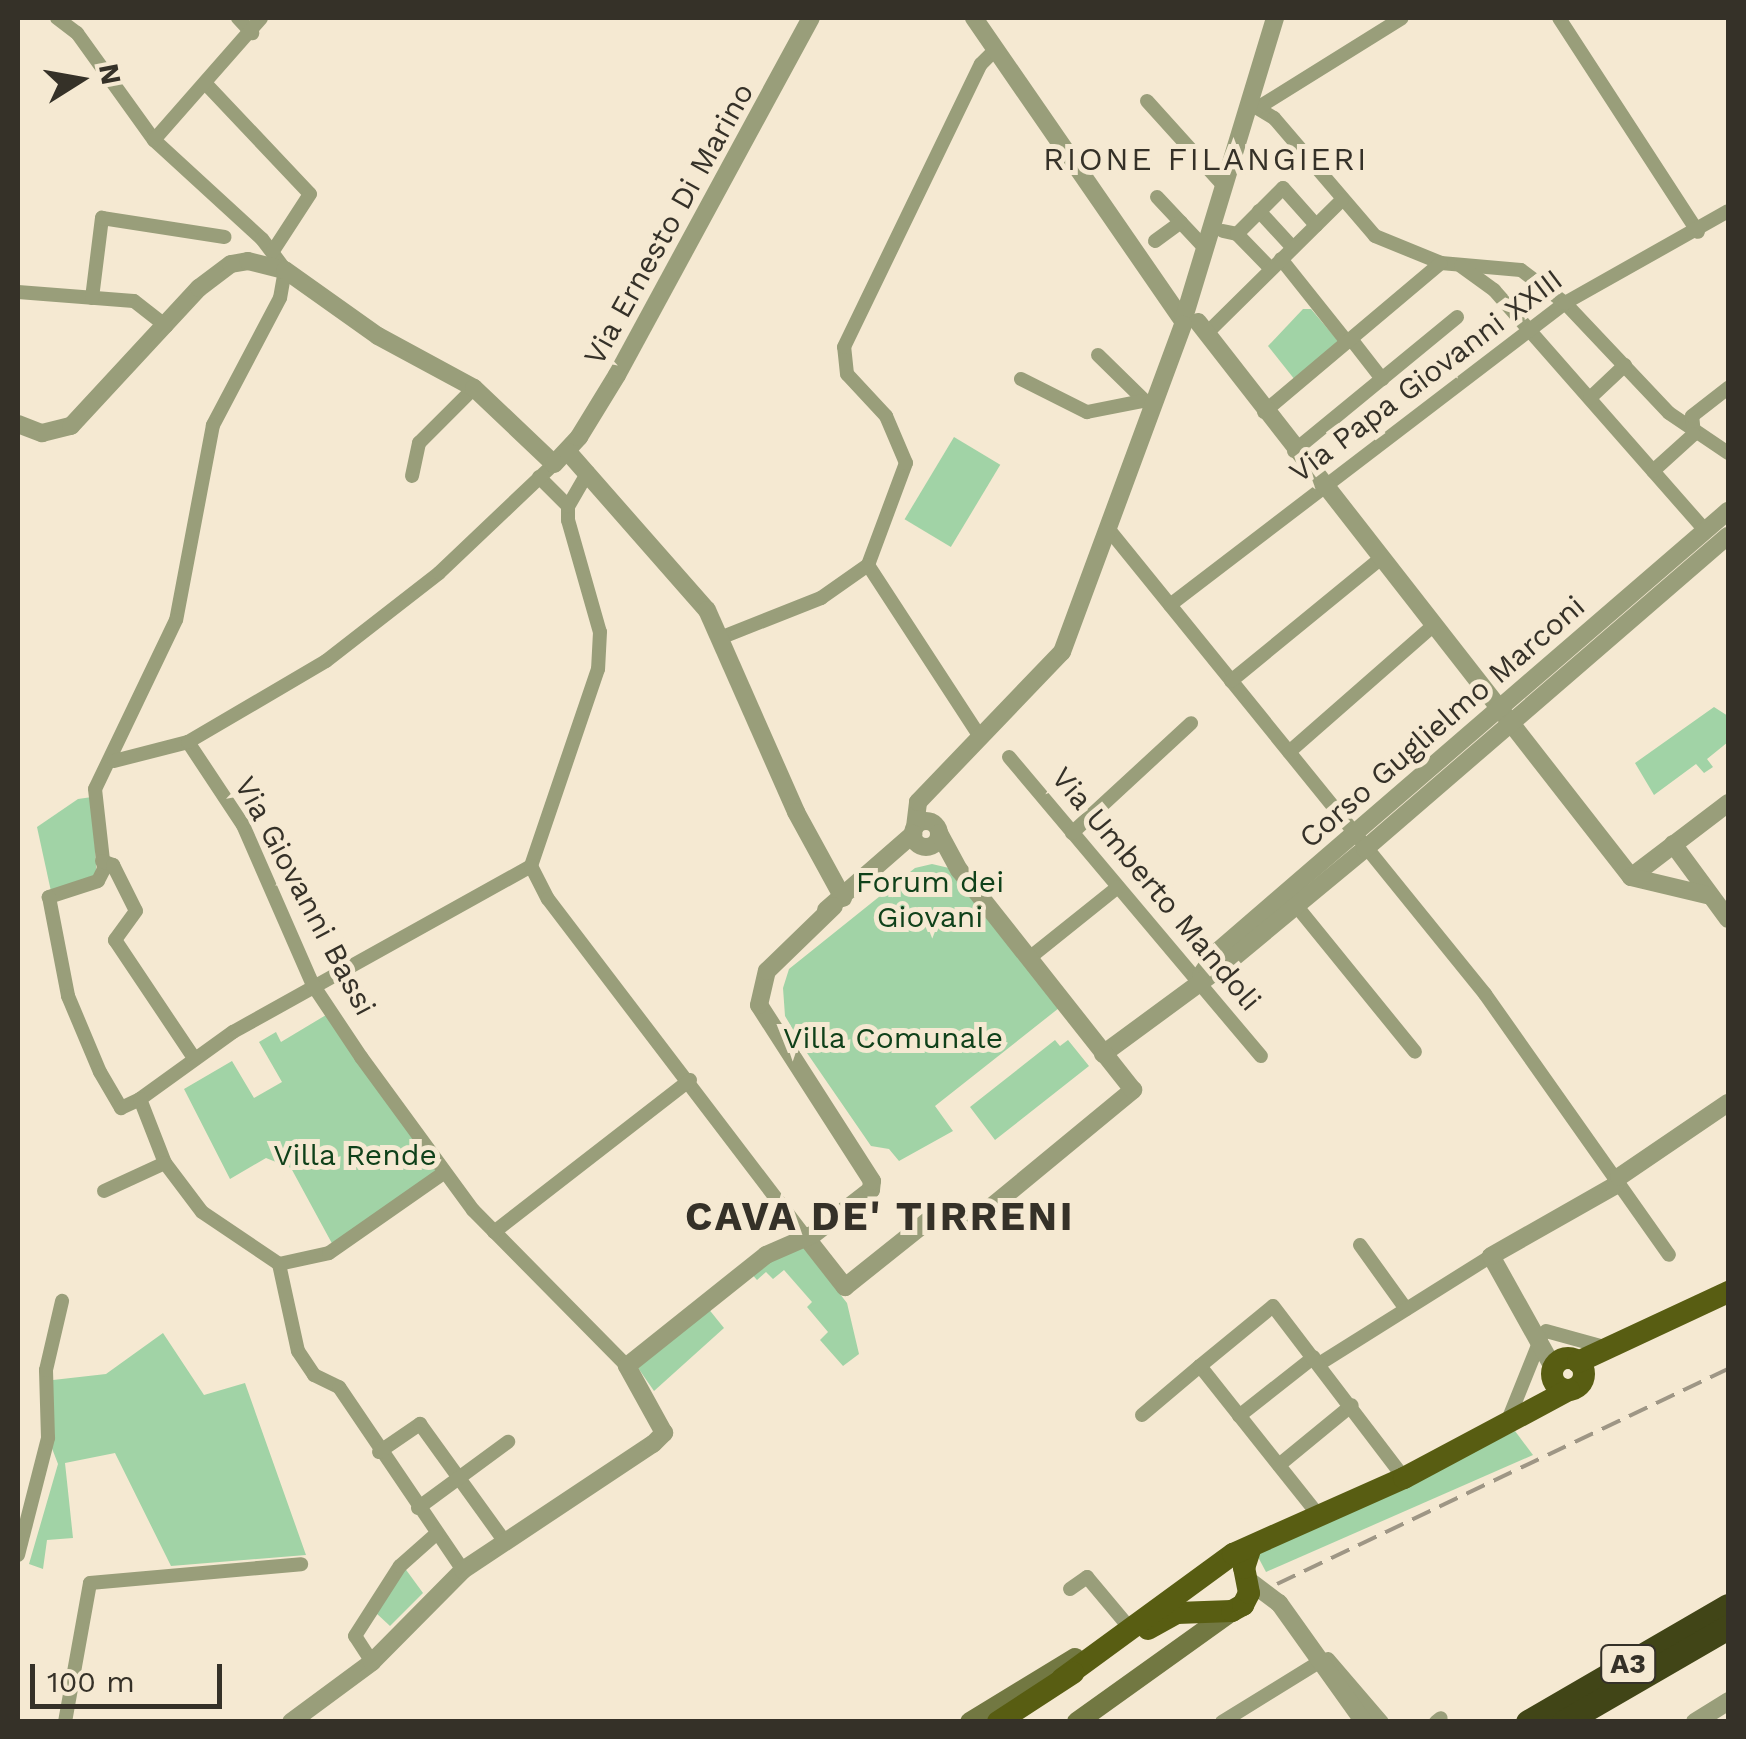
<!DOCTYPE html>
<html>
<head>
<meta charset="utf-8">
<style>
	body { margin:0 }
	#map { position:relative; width:1746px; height:1739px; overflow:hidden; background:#f5e9d2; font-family:"Work Sans",sans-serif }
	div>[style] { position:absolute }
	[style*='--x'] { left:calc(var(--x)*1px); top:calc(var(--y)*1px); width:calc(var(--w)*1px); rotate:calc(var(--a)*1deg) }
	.green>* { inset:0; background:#a1d3a6; transform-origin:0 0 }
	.minor>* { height:14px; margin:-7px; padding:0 7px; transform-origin:7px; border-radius:7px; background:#999e7a }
	.tertiary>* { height:18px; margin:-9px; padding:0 9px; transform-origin:9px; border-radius:9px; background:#999e7a }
	.tertiary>.ring { margin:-9px; padding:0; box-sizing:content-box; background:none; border:18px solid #999e7a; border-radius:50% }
	.secondary>* { height:20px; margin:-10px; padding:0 10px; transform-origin:10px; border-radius:10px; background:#727842 }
	.primary>* { height:22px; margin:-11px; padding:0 11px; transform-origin:11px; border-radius:11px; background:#585d12 }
	.primary>.ring { margin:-11px; padding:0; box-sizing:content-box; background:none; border:22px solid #585d12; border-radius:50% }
	.motorway>* { height:25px; margin:-12.5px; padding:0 12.5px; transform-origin:12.5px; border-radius:12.5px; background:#414517 }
	.rail>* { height:4px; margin-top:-2px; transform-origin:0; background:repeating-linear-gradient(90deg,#9e9685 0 20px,transparent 0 30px) }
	span { translate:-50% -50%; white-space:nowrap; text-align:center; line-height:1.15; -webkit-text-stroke:10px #f5e9d2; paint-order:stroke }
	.shield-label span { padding:2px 8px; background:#f5e9d2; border:2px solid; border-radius:8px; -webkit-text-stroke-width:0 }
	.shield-label { font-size:28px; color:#353128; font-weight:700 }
	.street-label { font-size:30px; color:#353128 }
	.park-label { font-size:30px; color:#0f411a }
	.neighbourhood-label { font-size:32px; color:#353128; letter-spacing:2.5px }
	.district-label { font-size:40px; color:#353128; font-weight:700; letter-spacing:2.5px }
	.frame { position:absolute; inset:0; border:20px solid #353128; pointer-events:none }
	.north { position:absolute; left:30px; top:30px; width:100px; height:100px; -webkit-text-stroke:8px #f5e9d2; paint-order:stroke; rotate:79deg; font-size:28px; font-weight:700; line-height:40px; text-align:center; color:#353128 }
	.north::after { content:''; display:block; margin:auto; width:35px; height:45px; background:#353128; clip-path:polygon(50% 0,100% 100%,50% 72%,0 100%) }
	.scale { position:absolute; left:30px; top:1664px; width:192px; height:45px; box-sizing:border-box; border:5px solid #353128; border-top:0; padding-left:12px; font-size:30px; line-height:35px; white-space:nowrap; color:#353128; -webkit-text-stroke:8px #f5e9d2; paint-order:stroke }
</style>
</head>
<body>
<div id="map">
	<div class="green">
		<div style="clip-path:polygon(1303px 309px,1311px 309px,1339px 342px,1295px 380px,1268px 346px)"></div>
		<div style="left:954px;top:437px;width:54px;height:96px;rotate:31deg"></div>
		<div style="clip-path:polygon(1714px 707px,1728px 716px,1728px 742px,1707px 759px,1713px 767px,1704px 773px,1696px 764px,1654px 795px,1635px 763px)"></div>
		<div style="clip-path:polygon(92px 797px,97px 880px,52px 896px,37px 827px,78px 799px)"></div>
		<div style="clip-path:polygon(932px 864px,949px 868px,1059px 1008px,935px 1106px,953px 1131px,899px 1161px,889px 1149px,871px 1146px,807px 1053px,785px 1016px,783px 988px,789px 969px,915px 868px)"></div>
		<div style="clip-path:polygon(331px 1012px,445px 1172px,335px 1249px,291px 1168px,266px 1158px,230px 1179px,184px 1089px,232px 1061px,254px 1098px,282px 1082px,259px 1042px,276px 1032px,281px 1042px)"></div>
		<div style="clip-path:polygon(1055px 1040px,1060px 1046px,1068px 1040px,1089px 1066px,995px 1140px,970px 1107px)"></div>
		<div style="clip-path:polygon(800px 1243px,847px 1303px,859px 1354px,843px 1366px,820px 1340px,828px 1332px,807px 1307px,812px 1302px,784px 1270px,773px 1279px,766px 1272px,757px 1280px,750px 1272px)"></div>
		<div style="clip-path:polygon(707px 1307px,724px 1328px,654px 1391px,636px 1365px)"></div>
		<div style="clip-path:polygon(163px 1333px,204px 1395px,245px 1383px,306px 1555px,171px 1566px,115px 1453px,65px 1463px,73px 1538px,47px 1540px,43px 1569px,29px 1564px,58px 1464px,48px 1438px,53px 1380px,106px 1374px)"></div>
		<div style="clip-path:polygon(1515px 1431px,1533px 1455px,1266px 1572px,1257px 1555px)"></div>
		<div style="clip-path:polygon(404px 1567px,423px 1593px,390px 1626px,375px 1612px)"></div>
	</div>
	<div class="minor">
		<div style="--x:57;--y:18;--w:25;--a:37"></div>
		<div style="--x:77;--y:33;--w:132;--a:54.3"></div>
		<div style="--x:154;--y:140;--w:147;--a:42.5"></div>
		<div style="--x:262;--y:239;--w:39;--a:53"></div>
		<div style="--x:285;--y:270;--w:28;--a:100"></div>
		<div style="--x:280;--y:298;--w:144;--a:117.8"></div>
		<div style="--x:213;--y:425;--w:198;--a:100.7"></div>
		<div style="--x:176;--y:620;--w:187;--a:115.6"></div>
		<div style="--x:95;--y:789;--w:81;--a:83.6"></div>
		<div style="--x:104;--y:869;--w:13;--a:117"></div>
		<div style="--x:98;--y:881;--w:52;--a:161.9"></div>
		<div style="--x:49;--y:897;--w:101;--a:79.1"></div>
		<div style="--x:68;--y:996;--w:82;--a:67.2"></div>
		<div style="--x:100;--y:1072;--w:42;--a:59.7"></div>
		<div style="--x:121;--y:1108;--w:21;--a:-25"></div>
		<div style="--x:140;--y:1099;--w:115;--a:-35.8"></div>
		<div style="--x:233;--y:1032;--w:341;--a:-29.1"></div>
		<div style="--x:238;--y:18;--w:21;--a:47"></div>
		<div style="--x:1559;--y:18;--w:255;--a:57"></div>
		<div style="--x:206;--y:84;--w:151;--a:46.6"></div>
		<div style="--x:310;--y:194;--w:68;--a:123"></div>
		<div style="--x:1147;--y:101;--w:110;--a:47.9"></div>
		<div style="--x:1249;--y:103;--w:29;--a:31"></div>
		<div style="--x:1274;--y:118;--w:155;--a:49.4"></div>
		<div style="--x:1375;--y:236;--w:71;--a:22.2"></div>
		<div style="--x:1441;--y:263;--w:80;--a:5"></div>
		<div style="--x:1521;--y:270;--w:55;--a:36.9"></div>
		<div style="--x:1565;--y:303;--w:151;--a:46.6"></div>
		<div style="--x:1669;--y:413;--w:71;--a:34.1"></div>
		<div style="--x:1259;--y:107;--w:168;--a:-31.9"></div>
		<div style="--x:154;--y:140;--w:162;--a:-48.7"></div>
		<div style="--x:1157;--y:197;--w:67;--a:46.8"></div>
		<div style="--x:1259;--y:211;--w:50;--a:47.4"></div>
		<div style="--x:1223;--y:231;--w:14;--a:12"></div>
		<div style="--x:1237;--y:234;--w:49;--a:45.8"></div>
		<div style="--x:1237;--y:234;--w:65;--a:-45"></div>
		<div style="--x:1283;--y:188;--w:50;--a:48.3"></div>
		<div style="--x:1155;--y:241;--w:32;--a:-36"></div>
		<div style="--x:1281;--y:259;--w:106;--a:51.5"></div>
		<div style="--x:1461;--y:266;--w:41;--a:36"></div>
		<div style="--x:1494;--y:290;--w:320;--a:48.7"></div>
		<div style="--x:18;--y:292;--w:116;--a:4.4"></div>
		<div style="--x:134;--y:301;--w:41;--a:38"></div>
		<div style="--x:92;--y:298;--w:81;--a:-82.9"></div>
		<div style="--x:102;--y:218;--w:124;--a:8.8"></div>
		<div style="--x:1206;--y:334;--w:191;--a:-44.6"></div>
		<div style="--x:1351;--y:339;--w:51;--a:52.2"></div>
		<div style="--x:1098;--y:355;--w:69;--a:44.4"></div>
		<div style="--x:1021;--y:379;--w:74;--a:26.6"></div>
		<div style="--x:1087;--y:412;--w:56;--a:-11.3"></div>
		<div style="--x:1590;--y:398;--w:48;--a:-43.3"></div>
		<div style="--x:1264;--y:412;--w:231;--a:-40.1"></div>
		<div style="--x:1694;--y:434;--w:18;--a:-96"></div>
		<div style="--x:1692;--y:416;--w:46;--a:-37.9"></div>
		<div style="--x:1294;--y:451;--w:211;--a:-39.4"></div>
		<div style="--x:1653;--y:471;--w:55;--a:-42.1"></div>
		<div style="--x:588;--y:472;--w:39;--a:120"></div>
		<div style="--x:568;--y:506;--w:14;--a:90"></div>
		<div style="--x:568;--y:520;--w:116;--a:74.1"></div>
		<div style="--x:600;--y:632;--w:37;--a:93"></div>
		<div style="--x:598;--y:669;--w:208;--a:108.8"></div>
		<div style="--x:531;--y:866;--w:37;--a:63"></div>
		<div style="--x:548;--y:899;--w:424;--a:52.7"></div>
		<div style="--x:412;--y:476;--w:34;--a:-78"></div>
		<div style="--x:419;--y:443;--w:78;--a:-45"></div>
		<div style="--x:539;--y:477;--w:41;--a:45"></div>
		<div style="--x:1110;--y:531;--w:596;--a:50.99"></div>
		<div style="--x:1485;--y:994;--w:319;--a:54.8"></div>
		<div style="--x:868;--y:565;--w:109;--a:-69.6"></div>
		<div style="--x:906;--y:463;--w:51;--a:-113.1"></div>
		<div style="--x:886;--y:416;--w:57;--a:-132.9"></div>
		<div style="--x:847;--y:374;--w:27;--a:-96"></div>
		<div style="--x:844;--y:347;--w:314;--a:-64.2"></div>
		<div style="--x:981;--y:64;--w:20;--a:-45"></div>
		<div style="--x:868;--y:565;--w:205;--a:56.9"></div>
		<div style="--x:1170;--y:605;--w:497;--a:-37.4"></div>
		<div style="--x:1565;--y:303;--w:187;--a:-29.4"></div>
		<div style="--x:720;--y:638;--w:109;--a:-21.6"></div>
		<div style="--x:821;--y:598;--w:57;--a:-35.1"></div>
		<div style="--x:1231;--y:681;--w:193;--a:-39.3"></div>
		<div style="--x:188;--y:742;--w:100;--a:56.5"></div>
		<div style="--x:243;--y:825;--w:175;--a:66.4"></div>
		<div style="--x:313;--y:985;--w:87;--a:56.3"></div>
		<div style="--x:361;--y:1057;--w:190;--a:53.8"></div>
		<div style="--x:473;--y:1210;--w:219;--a:45.4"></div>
		<div style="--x:1289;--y:752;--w:190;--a:-41.2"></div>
		<div style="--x:1009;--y:757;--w:391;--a:49.9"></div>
		<div style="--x:114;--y:761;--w:76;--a:-14.4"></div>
		<div style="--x:188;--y:742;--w:160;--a:-30.4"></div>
		<div style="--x:326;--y:661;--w:143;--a:-37.9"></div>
		<div style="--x:439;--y:573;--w:158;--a:-43.5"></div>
		<div style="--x:1072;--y:833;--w:162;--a:-42.7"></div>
		<div style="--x:102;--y:861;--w:12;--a:20"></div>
		<div style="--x:113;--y:865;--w:51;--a:63.4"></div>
		<div style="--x:136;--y:911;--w:36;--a:126"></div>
		<div style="--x:115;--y:940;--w:142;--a:56.2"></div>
		<div style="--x:1290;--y:898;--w:198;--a:50.9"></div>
		<div style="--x:1028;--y:959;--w:115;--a:-38.7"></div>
		<div style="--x:140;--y:1099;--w:69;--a:68.7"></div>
		<div style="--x:165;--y:1163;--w:61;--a:52.9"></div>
		<div style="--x:202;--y:1212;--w:93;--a:34"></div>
		<div style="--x:104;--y:1191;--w:67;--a:-24.7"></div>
		<div style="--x:494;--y:1232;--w:248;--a:-37.8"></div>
		<div style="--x:1360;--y:1245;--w:79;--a:54.3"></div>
		<div style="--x:279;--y:1264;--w:89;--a:77.7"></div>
		<div style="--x:298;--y:1351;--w:29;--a:56"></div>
		<div style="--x:314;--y:1375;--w:28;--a:26"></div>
		<div style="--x:339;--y:1387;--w:221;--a:55.9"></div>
		<div style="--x:279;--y:1264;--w:51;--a:-12.4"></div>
		<div style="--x:329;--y:1253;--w:141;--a:-34.9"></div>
		<div style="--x:1546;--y:1331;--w:64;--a:15.3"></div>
		<div style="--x:1319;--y:1364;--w:203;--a:-32.1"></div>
		<div style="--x:1142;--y:1415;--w:76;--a:-40.2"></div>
		<div style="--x:1239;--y:1416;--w:95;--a:-38.2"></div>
		<div style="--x:1508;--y:1420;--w:88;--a:-68.1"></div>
		<div style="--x:379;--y:1452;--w:50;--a:-34.3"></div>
		<div style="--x:420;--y:1424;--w:145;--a:54.2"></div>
		<div style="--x:1279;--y:1465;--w:94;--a:-39.4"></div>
		<div style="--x:418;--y:1508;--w:112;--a:-36.3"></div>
		<div style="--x:1320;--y:1517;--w:193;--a:-128.5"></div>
		<div style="--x:1200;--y:1366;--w:94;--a:-39.4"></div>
		<div style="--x:1273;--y:1306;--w:216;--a:52.7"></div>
		<div style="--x:18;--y:1555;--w:121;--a:-75.6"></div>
		<div style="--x:48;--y:1438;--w:68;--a:-91.7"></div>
		<div style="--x:46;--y:1370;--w:71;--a:-76.9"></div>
		<div style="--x:1070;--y:1589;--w:21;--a:-35"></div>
		<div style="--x:1087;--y:1577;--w:64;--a:50.1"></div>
		<div style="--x:1328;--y:1659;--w:83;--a:49.4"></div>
		<div style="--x:372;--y:1662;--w:31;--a:-123"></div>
		<div style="--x:355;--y:1636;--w:83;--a:-57.3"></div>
		<div style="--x:400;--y:1566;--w:48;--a:-41.6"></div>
		<div style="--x:65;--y:1722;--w:141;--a:-79.8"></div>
		<div style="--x:90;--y:1583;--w:212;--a:-5.1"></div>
		<div style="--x:1222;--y:1722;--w:114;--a:-31.7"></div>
		<div style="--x:1436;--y:1722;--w:6;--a:-39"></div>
	</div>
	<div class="tertiary">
		<div style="--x:974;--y:18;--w:368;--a:55.4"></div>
		<div style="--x:1183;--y:321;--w:317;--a:-73.1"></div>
		<div style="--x:1198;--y:322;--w:704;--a:52.04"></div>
		<div style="--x:18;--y:424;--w:26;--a:21"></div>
		<div style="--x:42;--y:433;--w:30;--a:-14"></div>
		<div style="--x:71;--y:426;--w:188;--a:-47.2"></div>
		<div style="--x:199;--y:288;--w:40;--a:-37"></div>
		<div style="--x:231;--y:264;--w:17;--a:-10"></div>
		<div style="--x:248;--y:261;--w:38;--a:14"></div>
		<div style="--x:285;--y:270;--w:114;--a:35.4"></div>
		<div style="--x:378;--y:336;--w:109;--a:28.4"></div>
		<div style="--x:474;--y:388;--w:110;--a:43.5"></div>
		<div style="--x:554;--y:464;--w:37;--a:-47"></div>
		<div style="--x:579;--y:437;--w:73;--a:-58.5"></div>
		<div style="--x:617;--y:375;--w:406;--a:-61.5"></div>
		<div style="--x:568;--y:452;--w:210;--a:48.7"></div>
		<div style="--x:707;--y:610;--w:221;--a:66.2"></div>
		<div style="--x:796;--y:812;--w:98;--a:61.3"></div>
		<div class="ring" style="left:913px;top:821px;width:8px;height:8px"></div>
		<div style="--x:915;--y:827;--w:25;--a:-83"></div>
		<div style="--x:918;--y:802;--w:208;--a:-46.2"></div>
		<div style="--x:1062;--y:652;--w:349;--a:-69.7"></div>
		<div style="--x:1673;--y:844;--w:93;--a:53.7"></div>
		<div style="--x:1631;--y:877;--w:122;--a:-37.3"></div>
		<div style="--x:1631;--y:877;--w:82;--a:13.4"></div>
		<div style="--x:826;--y:910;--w:116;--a:-41.1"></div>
		<div style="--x:1201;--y:975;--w:29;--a:-55"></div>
		<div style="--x:1218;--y:951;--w:674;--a:-40.79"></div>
		<div style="--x:1103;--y:1054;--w:154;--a:-36.3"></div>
		<div style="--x:1227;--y:963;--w:179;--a:-39.6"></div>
		<div style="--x:1365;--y:849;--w:479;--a:-40.8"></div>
		<div style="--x:805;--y:1236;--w:65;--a:51.9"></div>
		<div style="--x:845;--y:1287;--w:107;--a:-38.6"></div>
		<div style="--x:929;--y:1220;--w:50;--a:-3.4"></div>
		<div style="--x:979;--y:1217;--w:200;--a:-39.5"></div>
		<div style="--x:1133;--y:1090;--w:280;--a:-128.3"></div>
		<div style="--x:959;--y:870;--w:42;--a:-118.4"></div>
		<div style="--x:1554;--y:1369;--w:129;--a:-119.1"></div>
		<div style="--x:1491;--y:1256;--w:142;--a:-29.6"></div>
		<div style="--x:1614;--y:1186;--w:10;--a:-61"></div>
		<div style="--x:1619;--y:1177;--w:132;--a:-34.2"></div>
		<div style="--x:1248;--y:1580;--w:39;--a:37"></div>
		<div style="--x:1279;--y:1603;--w:146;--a:54.5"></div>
		<div style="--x:291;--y:1722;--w:101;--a:-36.5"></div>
		<div style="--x:372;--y:1662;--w:129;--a:-45.3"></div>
		<div style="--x:463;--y:1570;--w:228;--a:-33.6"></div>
		<div style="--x:653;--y:1444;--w:16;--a:-45"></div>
		<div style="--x:664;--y:1433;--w:77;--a:-118.9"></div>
		<div style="--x:627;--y:1366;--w:178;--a:-38.6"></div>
		<div style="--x:766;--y:1255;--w:52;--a:-23.6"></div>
		<div style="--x:814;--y:1234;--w:72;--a:-37.7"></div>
		<div style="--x:871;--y:1190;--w:9;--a:-84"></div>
		<div style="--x:872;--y:1181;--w:209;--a:-122.7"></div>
		<div style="--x:759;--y:1005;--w:35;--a:-77"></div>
		<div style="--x:767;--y:971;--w:93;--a:-44.1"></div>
		<div style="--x:1695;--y:1722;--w:39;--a:-32"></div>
	</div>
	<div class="secondary">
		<div style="--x:970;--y:1722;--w:123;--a:-31.4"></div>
		<div style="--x:1077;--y:1722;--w:191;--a:-35.6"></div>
	</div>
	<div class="primary">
		<div class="ring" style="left:1552px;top:1358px;width:10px;height:10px"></div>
		<div style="--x:1578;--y:1362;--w:166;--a:-25"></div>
		<div style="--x:1148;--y:1629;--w:33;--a:-29"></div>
		<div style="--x:1177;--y:1613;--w:55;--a:-2.1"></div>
		<div style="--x:1232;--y:1611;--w:13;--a:-29"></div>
		<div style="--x:1243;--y:1605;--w:13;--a:-63"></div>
		<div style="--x:1249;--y:1593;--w:25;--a:-101"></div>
		<div style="--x:1244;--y:1568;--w:20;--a:-72"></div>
		<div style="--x:1062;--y:1679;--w:212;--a:-36.2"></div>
		<div style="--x:1233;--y:1554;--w:187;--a:-24"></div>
		<div style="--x:1404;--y:1478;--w:187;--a:-28.1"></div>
		<div style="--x:998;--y:1722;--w:90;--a:-33.2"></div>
	</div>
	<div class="motorway">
		<div style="--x:1528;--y:1722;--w:231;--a:-30.1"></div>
		<div style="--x:1564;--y:1722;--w:190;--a:-30.1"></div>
	</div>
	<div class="rail">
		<div style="--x:1277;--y:1584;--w:500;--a:-25.5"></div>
	</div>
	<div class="shield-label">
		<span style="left:1628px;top:1664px">A3</span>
	</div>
	<div class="street-label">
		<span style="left:669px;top:224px;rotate:-61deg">Via Ernesto Di Marino</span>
		<span style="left:1426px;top:376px;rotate:-37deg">Via Papa Giovanni XXIII</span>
		<span style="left:1442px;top:722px;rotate:-41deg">Corso Guglielmo Marconi</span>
		<span style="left:1156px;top:889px;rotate:50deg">Via Umberto Mandoli</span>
		<span style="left:305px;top:896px;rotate:62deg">Via Giovanni Bassi</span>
	</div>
	<div class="park-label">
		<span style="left:930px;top:899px">Forum dei<br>Giovani</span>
		<span style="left:893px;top:1038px">Villa Comunale</span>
		<span style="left:355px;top:1155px">Villa Rende</span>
	</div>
	<div class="neighbourhood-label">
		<span style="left:1206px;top:159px">RIONE FILANGIERI</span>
	</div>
	<div class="district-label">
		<span style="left:880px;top:1217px">CAVA DE' TIRRENI</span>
	</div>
	<div class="frame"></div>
	<div class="north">N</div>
	<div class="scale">100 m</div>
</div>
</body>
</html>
